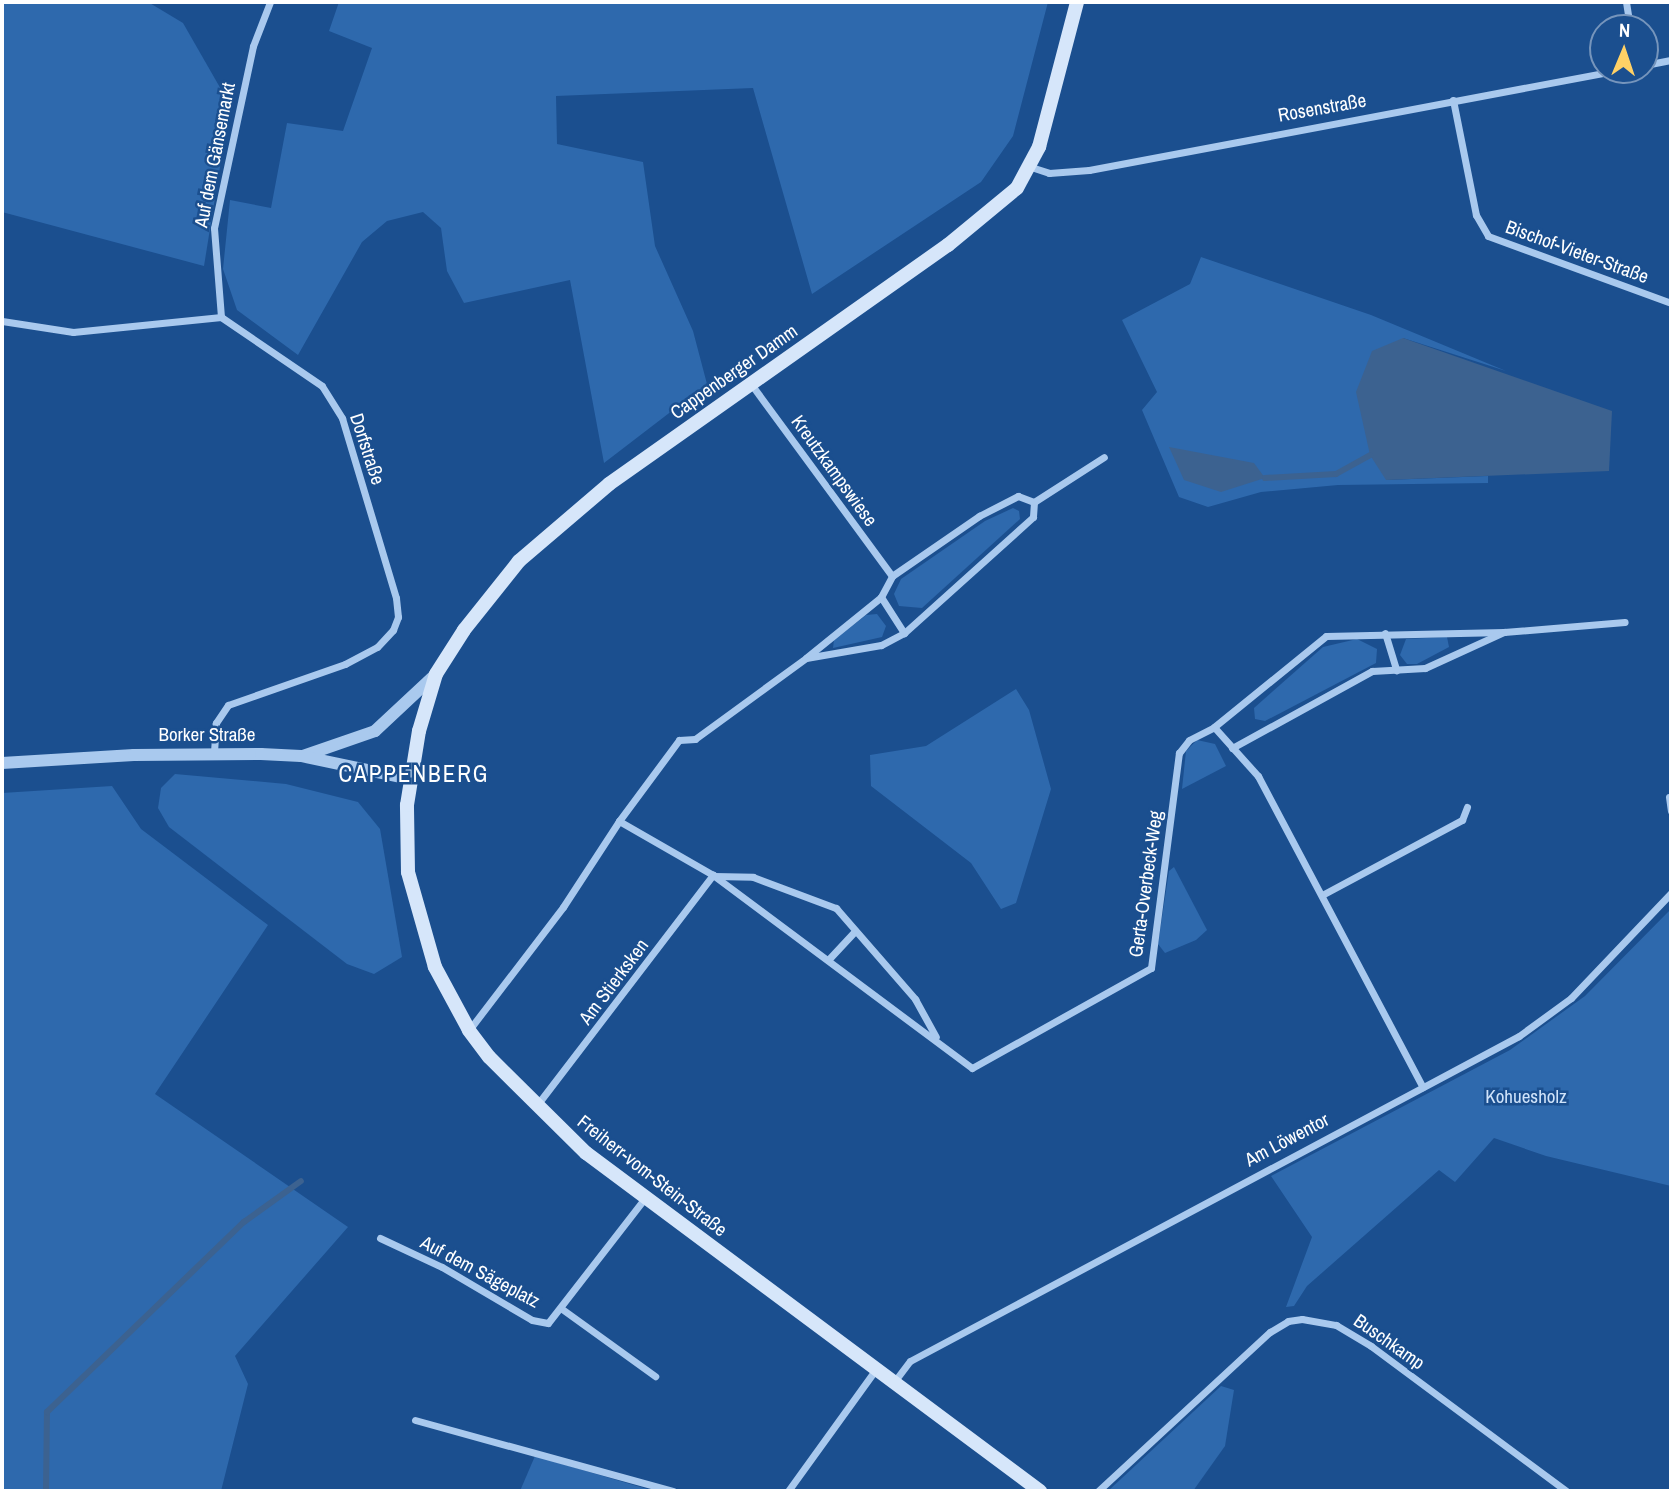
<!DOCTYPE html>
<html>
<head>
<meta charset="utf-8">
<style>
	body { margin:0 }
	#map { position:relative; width:1673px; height:1493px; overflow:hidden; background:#1b4f8f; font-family:"Archivo Narrow",sans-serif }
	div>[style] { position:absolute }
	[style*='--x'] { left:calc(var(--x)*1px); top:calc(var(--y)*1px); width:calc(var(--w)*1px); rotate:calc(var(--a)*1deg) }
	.green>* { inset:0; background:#2e69ad }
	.water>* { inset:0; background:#3c6290 }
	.stream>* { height:6px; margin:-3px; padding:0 3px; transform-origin:3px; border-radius:3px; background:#3c6290 }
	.minor>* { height:7px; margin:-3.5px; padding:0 3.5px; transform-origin:3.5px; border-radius:3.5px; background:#a9c9ee }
	.tertiary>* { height:12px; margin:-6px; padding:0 6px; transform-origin:6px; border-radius:6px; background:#a9c9ee }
	.secondary>* { height:14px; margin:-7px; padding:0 7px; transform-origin:7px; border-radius:7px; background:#d6e6fa }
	span { translate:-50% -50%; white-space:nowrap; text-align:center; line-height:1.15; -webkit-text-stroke:5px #1b4f8f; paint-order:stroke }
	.street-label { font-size:19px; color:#fff }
	.park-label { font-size:19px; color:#cfe3fa }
	.quarter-label { font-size:23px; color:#fff; letter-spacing:2px }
	.frame { position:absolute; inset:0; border:4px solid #fff; pointer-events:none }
	.north { position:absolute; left:1589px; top:14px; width:70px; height:70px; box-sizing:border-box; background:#1b4f8f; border:2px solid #7695bc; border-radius:50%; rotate:2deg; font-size:19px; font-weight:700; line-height:28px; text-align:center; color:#fff }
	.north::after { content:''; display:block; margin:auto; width:24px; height:32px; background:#ffd166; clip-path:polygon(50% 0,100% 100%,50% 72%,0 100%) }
</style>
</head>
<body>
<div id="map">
	<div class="green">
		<div style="clip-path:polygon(2px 2px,148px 2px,183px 23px,230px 105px,204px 266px,2px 212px)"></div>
		<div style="clip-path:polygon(339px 2px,1048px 2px,1013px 136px,981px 182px,812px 294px,753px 88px,556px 96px,557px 144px,643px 162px,655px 246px,693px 331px,707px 384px,604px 463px,570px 280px,464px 303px,447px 271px,441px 228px,423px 212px,387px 221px,362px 242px,298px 355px,237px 310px,223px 269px,230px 200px,271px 208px,287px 123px,343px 131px,372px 48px,329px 31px)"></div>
		<div style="clip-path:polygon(1201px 257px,1371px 315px,1506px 371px,1403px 338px,1386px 480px,1488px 476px,1488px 483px,1338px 485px,1261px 492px,1208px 507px,1179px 497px,1142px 410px,1157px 392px,1122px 320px,1190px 284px)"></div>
		<div style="clip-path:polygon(1013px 508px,1019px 511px,1020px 519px,922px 608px,899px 606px,894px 594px,901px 579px,985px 521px)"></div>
		<div style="clip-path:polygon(877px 614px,886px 626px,882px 637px,833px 648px,834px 640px,866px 615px)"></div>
		<div style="clip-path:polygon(1447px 637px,1449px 647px,1417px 664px,1407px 664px,1400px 655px,1406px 639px)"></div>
		<div style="clip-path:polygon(1357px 639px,1377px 649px,1376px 663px,1265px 721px,1255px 719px,1254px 708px,1323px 647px)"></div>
		<div style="clip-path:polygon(1016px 689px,1029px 710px,1051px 789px,1016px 903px,1001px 909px,971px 863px,871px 786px,870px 755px,926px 746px)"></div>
		<div style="clip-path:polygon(1197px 740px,1215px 744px,1226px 766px,1182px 789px,1186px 751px)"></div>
		<div style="clip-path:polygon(175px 774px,286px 784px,358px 802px,380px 829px,402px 957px,374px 974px,347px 964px,169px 827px,158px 808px,161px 788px)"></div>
		<div style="clip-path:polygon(112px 786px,141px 829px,268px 925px,155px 1094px,348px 1227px,235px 1356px,248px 1384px,221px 1491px,2px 1491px,2px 793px)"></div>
		<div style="clip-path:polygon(1174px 867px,1207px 930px,1196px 940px,1165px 953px,1158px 944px,1169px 871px)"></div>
		<div style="clip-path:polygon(1671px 909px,1671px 1186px,1546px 1156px,1494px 1138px,1455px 1182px,1439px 1170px,1307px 1286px,1294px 1306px,1286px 1307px,1312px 1237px,1271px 1176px,1510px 1050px,1585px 996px)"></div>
		<div style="clip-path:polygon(1221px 1386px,1234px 1390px,1225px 1446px,1193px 1491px,1108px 1491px)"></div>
		<div style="clip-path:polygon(535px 1456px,654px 1491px,520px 1491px)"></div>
	</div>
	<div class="water">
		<div style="clip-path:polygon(1403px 338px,1612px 411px,1609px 471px,1386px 480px,1370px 455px,1356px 392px,1372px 351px)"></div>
		<div style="clip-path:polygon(1169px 447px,1254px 463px,1265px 478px,1221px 492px,1184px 480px)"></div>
	</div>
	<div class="stream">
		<div style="--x:1265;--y:478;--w:71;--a:-3.2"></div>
		<div style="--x:1336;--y:474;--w:39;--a:-29"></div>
		<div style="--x:46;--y:1491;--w:79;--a:-89.3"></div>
		<div style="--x:47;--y:1412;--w:274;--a:-44"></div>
		<div style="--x:244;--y:1222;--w:70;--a:-35.7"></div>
	</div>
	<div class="minor">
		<div style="--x:1626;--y:2;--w:26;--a:81"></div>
		<div style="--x:1645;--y:65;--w:26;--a:-11"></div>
		<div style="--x:1453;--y:100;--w:117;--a:78.7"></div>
		<div style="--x:1476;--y:215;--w:24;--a:60"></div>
		<div style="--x:1488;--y:236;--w:195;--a:20.1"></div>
		<div style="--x:1031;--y:167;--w:19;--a:18"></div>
		<div style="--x:1049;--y:173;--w:40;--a:-4.3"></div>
		<div style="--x:1089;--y:170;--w:539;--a:-10.68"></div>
		<div style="--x:221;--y:317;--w:89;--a:-94.5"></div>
		<div style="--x:214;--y:228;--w:186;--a:-77.9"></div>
		<div style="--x:253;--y:46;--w:47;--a:-68.9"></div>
		<div style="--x:2;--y:321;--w:72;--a:8.8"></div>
		<div style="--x:73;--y:332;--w:149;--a:-5.8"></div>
		<div style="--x:221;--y:317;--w:122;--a:34.3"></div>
		<div style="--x:322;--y:386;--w:38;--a:58"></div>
		<div style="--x:342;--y:418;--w:188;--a:73.3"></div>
		<div style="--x:396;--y:598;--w:19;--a:84"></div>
		<div style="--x:398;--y:617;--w:14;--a:111"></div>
		<div style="--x:393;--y:630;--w:23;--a:133"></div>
		<div style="--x:377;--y:647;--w:36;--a:152"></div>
		<div style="--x:345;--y:664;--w:124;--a:160.7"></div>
		<div style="--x:228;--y:705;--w:22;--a:124"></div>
		<div style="--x:216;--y:723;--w:30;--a:94"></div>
		<div style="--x:751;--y:384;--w:238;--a:53.7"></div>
		<div style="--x:892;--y:576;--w:106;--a:-34.6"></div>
		<div style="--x:979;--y:516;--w:44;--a:-27.1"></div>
		<div style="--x:1018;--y:496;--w:17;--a:21"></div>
		<div style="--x:1034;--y:502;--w:83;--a:-32.7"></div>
		<div style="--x:1034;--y:502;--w:15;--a:94"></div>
		<div style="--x:1033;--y:517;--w:173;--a:138"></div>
		<div style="--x:904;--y:633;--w:26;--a:152"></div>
		<div style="--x:881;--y:645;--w:76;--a:170.2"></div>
		<div style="--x:806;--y:658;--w:137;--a:143.9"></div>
		<div style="--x:695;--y:739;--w:16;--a:176"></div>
		<div style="--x:679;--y:740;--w:101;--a:126.5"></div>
		<div style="--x:619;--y:821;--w:108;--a:29.9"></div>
		<div style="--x:713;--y:875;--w:323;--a:36.7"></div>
		<div style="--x:972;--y:1068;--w:205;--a:-29.2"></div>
		<div style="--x:1151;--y:968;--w:217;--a:-82.6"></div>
		<div style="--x:1179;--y:753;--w:16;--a:-52"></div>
		<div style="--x:1189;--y:740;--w:28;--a:-27"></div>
		<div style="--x:1214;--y:727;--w:144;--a:-39.1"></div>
		<div style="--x:1326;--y:636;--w:178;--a:-1.3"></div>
		<div style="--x:881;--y:597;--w:43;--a:57.4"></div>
		<div style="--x:1385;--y:633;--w:39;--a:73"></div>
		<div style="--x:807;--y:657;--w:95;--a:-39"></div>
		<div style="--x:881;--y:597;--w:24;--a:-62"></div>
		<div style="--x:1214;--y:727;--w:66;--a:48.1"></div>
		<div style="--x:1258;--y:776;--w:352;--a:62.1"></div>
		<div style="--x:1232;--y:748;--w:160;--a:-28.8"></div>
		<div style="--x:1372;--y:671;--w:53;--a:-3.2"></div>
		<div style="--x:1425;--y:668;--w:87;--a:-24.5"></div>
		<div style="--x:1504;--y:632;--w:121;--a:-4.7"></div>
		<div style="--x:1669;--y:797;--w:14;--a:82"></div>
		<div style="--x:714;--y:876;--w:39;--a:1"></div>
		<div style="--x:753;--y:877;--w:89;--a:20.5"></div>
		<div style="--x:836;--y:908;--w:121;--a:49"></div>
		<div style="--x:915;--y:999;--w:43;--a:61.1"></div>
		<div style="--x:1322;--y:895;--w:159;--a:-28.2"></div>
		<div style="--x:1462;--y:820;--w:14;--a:-69"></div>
		<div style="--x:828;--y:960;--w:40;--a:-47"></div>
		<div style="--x:469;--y:1030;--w:155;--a:-52.6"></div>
		<div style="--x:563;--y:907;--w:103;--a:-56.9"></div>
		<div style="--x:537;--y:1105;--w:290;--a:-52.6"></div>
		<div style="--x:380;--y:1238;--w:68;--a:25.1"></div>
		<div style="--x:442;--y:1267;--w:104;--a:30.5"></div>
		<div style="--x:532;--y:1320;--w:16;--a:11"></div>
		<div style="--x:548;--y:1323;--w:158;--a:-52.2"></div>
		<div style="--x:562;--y:1309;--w:115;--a:35.8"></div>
		<div style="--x:894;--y:1382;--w:26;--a:-53"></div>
		<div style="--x:910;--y:1361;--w:690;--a:-28.09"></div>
		<div style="--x:1519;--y:1036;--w:64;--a:-36.2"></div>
		<div style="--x:1571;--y:998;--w:145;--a:-46.4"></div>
		<div style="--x:415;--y:1420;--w:268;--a:15.4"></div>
		<div style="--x:788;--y:1491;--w:150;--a:-54.2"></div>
		<div style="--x:1098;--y:1491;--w:234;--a:-42.8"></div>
		<div style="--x:1270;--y:1332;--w:21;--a:-31"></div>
		<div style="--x:1288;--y:1321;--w:14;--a:-8"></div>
		<div style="--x:1302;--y:1319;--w:35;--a:10"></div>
		<div style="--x:1336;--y:1325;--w:41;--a:31"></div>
		<div style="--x:1371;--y:1346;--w:243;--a:36.6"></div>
	</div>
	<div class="tertiary">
		<div style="--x:303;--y:756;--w:76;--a:-19.1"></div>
		<div style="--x:375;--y:731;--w:83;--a:-43.1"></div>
		<div style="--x:2;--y:763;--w:132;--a:-3.5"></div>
		<div style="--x:134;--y:755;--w:127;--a:-0.5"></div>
		<div style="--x:261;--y:754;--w:40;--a:2.9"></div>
		<div style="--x:301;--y:756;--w:111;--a:11.9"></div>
	</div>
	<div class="secondary">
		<div style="--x:1040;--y:1491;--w:566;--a:-143.33"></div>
		<div style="--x:586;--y:1153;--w:136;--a:-135.3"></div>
		<div style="--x:489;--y:1057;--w:34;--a:-127"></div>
		<div style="--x:469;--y:1030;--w:72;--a:-118.4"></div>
		<div style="--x:435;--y:967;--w:99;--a:-105.9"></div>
		<div style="--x:408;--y:872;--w:67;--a:-90.9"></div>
		<div style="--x:407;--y:805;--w:75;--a:-80.8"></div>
		<div style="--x:419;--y:731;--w:59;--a:-73.4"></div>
		<div style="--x:436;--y:674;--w:52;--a:-57.5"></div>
		<div style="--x:464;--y:630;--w:88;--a:-51.4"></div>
		<div style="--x:519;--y:561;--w:118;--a:-40.5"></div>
		<div style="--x:609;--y:484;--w:415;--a:-35.2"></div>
		<div style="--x:948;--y:245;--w:89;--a:-39.6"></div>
		<div style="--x:1017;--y:188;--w:47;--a:-61.8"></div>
		<div style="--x:1039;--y:147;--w:150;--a:-75.3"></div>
	</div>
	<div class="street-label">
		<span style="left:1322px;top:108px;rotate:-10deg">Rosenstraße</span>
		<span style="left:215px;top:155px;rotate:-79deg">Auf dem Gänsemarkt</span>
		<span style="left:1577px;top:252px;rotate:20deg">Bischof-Vieter-Straße</span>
		<span style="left:734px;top:372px;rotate:-35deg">Cappenberger Damm</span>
		<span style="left:367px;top:449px;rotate:72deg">Dorfstraße</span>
		<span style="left:834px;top:471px;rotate:54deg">Kreutzkampswiese</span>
		<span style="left:207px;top:735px">Borker Straße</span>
		<span style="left:1146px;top:884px;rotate:-82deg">Gerta-Overbeck-Weg</span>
		<span style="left:614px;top:982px;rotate:-53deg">Am Stierksken</span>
		<span style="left:1287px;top:1140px;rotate:-28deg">Am Löwentor</span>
		<span style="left:652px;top:1176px;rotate:38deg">Freiherr-vom-Stein-Straße</span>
		<span style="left:480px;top:1272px;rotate:28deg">Auf dem Sägeplatz</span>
		<span style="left:1389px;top:1342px;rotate:35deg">Buschkamp</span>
	</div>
	<div class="park-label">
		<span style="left:1526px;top:1097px">Kohuesholz</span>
	</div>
	<div class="quarter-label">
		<span style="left:414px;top:774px">CAPPENBERG</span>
	</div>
	<div class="frame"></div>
	<div class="north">N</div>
</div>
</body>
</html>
